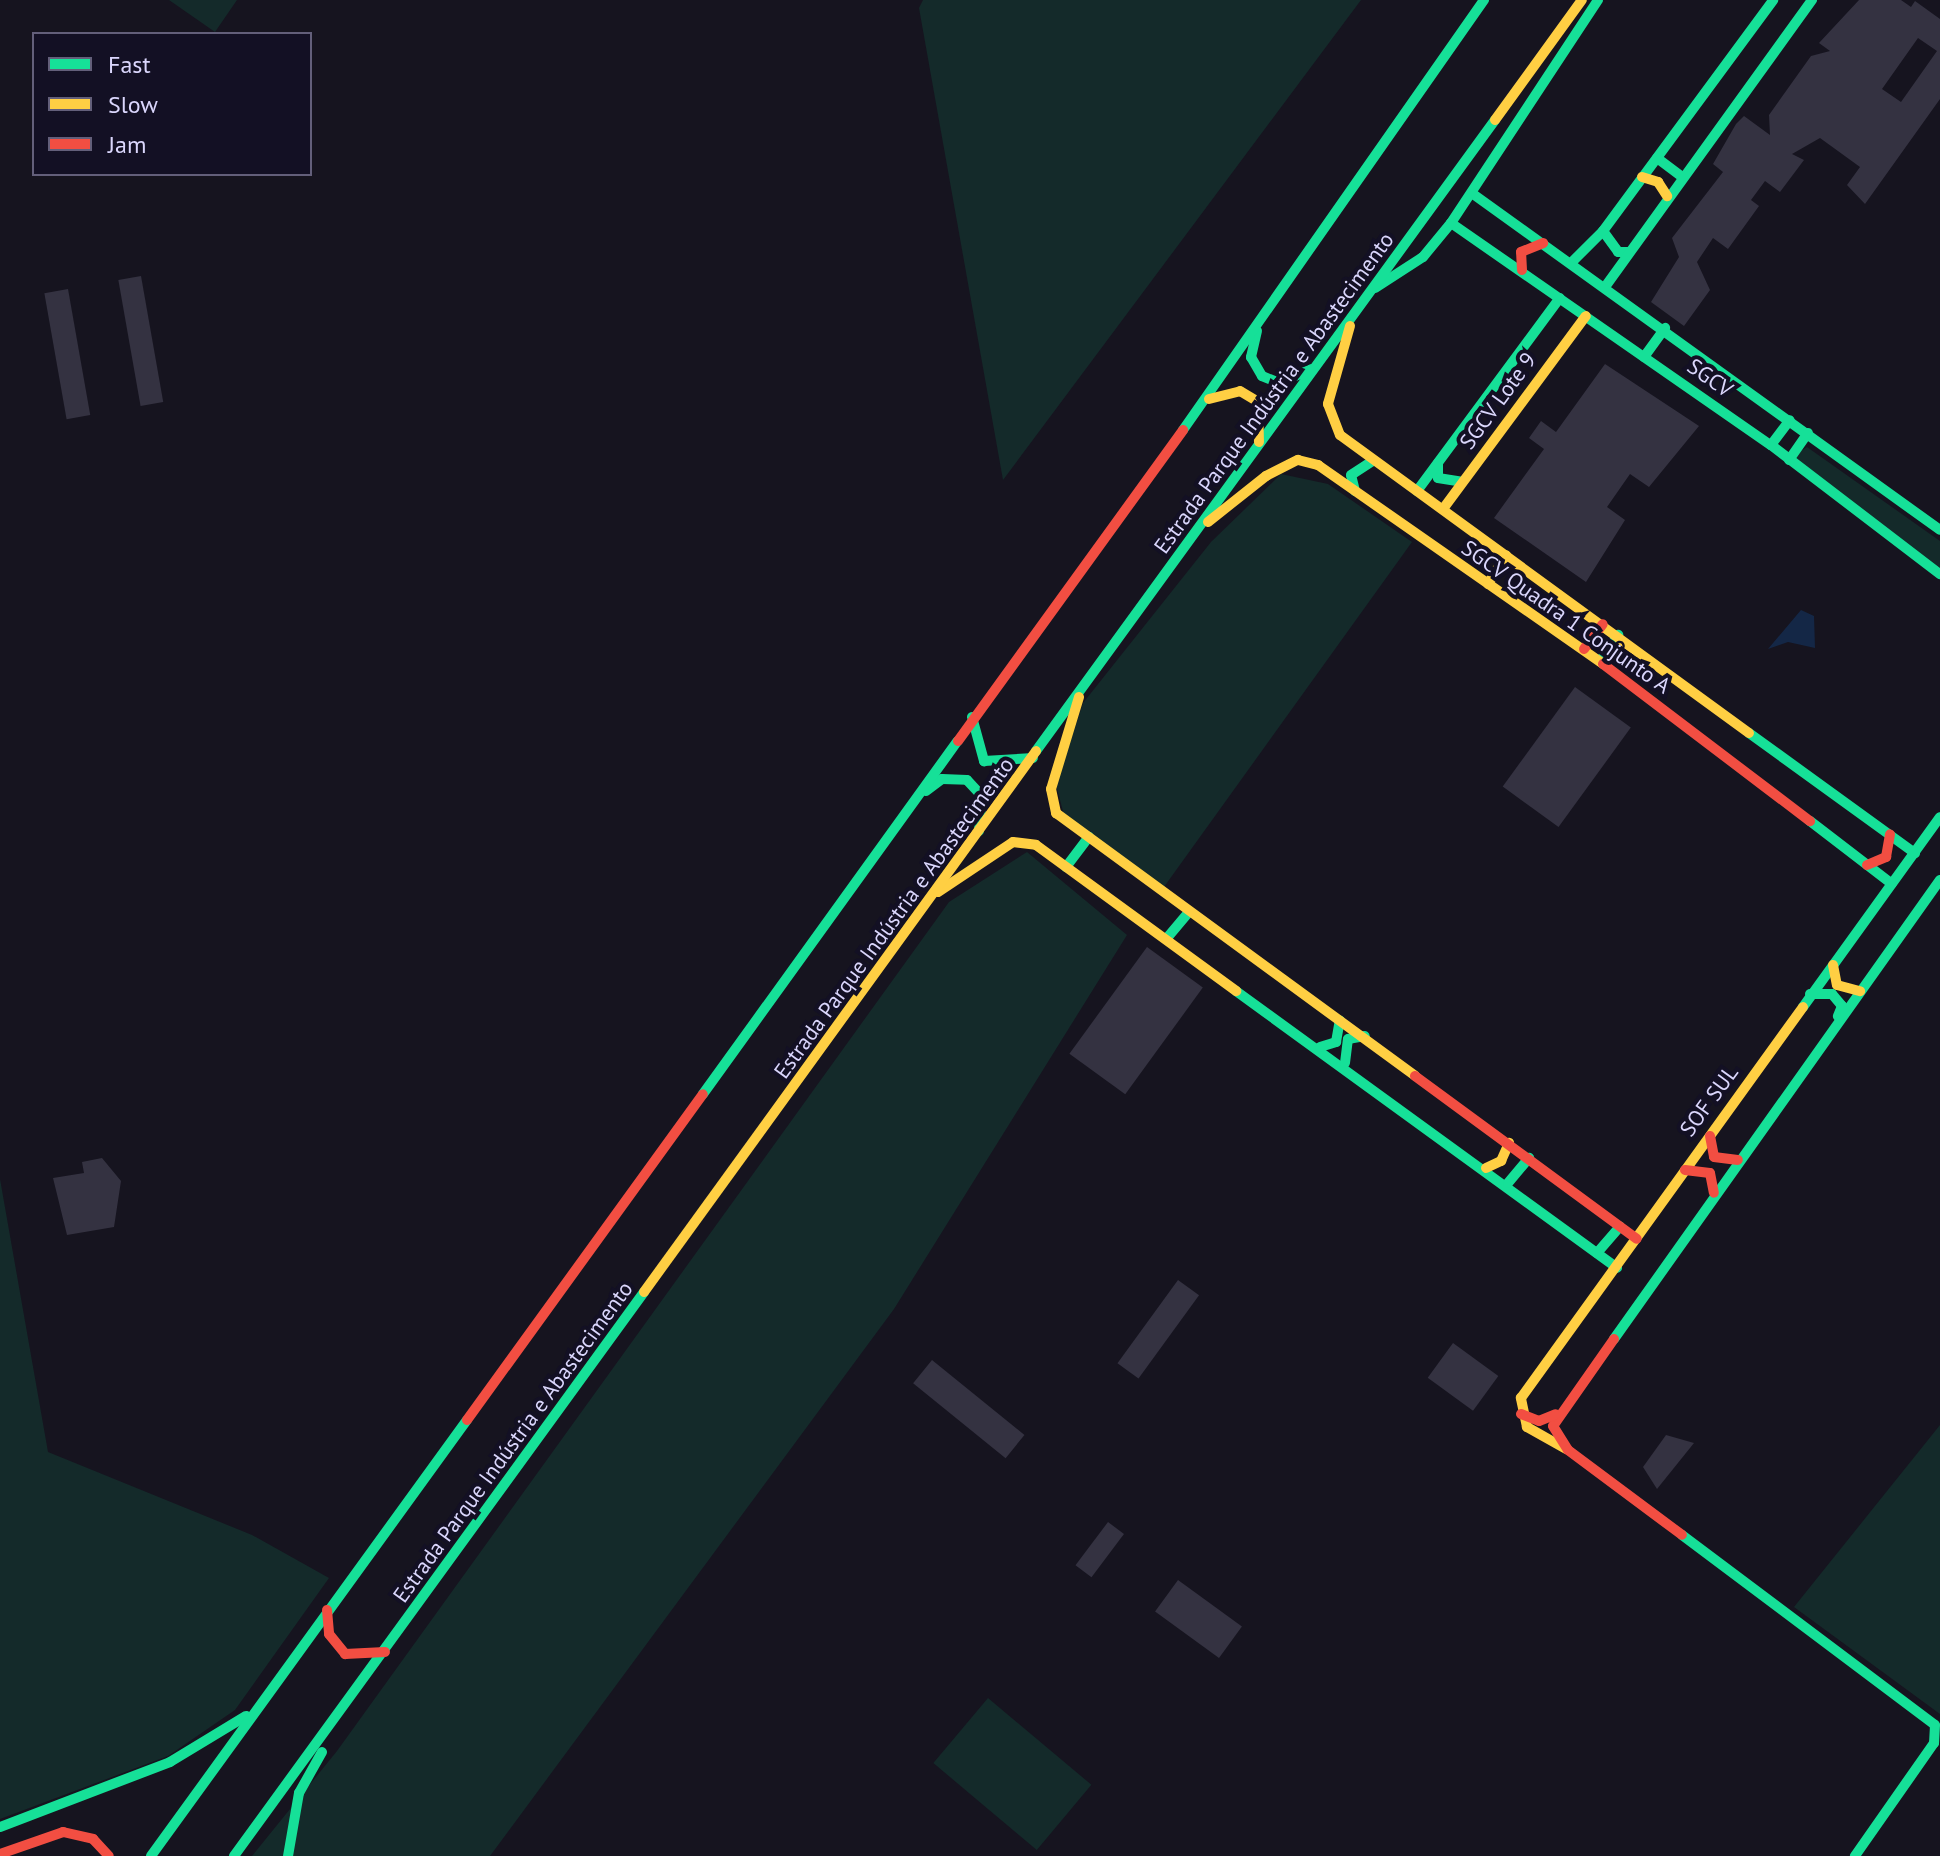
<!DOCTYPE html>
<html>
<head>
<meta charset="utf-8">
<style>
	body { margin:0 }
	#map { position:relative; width:1940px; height:1856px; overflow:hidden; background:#16141f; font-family:"PT Sans",sans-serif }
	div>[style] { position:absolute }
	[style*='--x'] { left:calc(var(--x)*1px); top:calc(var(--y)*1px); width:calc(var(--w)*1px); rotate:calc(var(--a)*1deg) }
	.green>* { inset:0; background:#142a2a; transform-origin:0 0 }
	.water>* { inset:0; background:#142746 }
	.building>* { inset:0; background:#343241; transform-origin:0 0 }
	.fast>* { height:10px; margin:-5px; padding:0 5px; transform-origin:5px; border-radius:5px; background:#16e098 }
	.slow>* { height:10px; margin:-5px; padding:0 5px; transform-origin:5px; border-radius:5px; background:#ffcf43 }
	.jam>* { height:10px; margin:-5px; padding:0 5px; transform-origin:5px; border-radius:5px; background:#f24e42 }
	span { translate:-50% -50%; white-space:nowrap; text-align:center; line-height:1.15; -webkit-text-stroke:8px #131024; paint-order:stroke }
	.street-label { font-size:22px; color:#dad6fc }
	.legend { position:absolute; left:32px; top:32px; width:280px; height:144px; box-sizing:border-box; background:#131024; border:2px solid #635f7a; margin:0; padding:10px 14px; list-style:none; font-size:24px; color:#dad6fc }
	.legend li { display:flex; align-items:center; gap:16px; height:40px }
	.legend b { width:40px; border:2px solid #635f7a }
</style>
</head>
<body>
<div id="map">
	<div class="green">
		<div style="clip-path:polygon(169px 0,237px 0,215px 32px)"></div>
		<div style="clip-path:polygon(923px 0,1361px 0,1003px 480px,919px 8px)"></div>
		<div style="clip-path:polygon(1807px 447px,1940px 541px,1940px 572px,1800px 463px,1793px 456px)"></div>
		<div style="clip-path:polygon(1281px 474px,1328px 484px,1412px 542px,1164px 887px,1064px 815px,1056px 785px,1083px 703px,1211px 542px)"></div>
		<div style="clip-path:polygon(1027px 852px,1127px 935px,894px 1309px,490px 1856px,252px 1856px,337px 1751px,949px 902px)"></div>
		<div style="clip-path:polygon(0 1179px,48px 1452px,252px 1535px,329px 1578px,235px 1710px,168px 1756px,0 1819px)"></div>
		<div style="clip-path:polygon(1940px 1425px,1940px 1714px,1794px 1607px)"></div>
		<div style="left:988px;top:1698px;width:135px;height:85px;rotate:40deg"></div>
	</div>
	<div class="water">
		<div style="clip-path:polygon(1801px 610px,1814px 616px,1815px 648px,1788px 642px,1768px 649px)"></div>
	</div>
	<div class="building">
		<div style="clip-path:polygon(evenodd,1859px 0,1901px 0,1911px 7px,1915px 1px,1940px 19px,1940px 99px,1865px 204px,1847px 185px,1860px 167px,1820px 138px,1792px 154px,1804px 160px,1780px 192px,1765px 181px,1751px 200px,1759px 206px,1728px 249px,1713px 238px,1697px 262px,1710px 290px,1684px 326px,1651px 302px,1679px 257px,1672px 238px,1723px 172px,1713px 164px,1736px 124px,1744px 116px,1770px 135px,1769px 115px,1811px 56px,1830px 51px,1819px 43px,1859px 0,1918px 38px,1937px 51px,1901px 102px,1882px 89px,1918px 38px)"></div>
		<div style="left:141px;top:276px;width:128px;height:23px;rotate:80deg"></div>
		<div style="left:68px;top:289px;width:128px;height:24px;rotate:80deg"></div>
		<div style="clip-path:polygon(1605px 364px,1699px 426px,1649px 487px,1630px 474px,1607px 507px,1625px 520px,1586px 582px,1494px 518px,1544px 449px,1529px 438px,1541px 421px,1556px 432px)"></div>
		<div style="left:1575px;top:687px;width:69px;height:123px;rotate:36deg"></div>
		<div style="left:1147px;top:947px;width:69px;height:132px;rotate:36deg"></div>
		<div style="clip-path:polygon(102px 1158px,121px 1181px,114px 1227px,67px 1235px,53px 1178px,84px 1173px,82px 1162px)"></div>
		<div style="left:1178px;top:1280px;width:26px;height:103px;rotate:36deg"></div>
		<div style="left:1453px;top:1343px;width:56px;height:43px;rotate:36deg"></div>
		<div style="left:932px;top:1360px;width:119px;height:30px;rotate:39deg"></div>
		<div style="clip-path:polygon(1666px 1435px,1694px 1443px,1657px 1489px,1643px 1467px)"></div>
		<div style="left:1108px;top:1522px;width:20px;height:54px;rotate:37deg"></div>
		<div style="left:1178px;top:1580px;width:79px;height:39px;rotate:36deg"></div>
	</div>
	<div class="fast">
		<div style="--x:1657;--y:158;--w:30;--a:37"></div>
		<div style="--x:1473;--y:194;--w:575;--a:35.73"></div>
		<div style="--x:1451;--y:223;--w:389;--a:34.8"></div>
		<div style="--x:1771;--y:445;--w:213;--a:37.4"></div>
		<div style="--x:1603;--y:231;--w:26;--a:54"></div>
		<div style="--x:1618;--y:252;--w:11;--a:0"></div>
		<div style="--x:1571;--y:263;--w:45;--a:-45"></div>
		<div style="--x:1603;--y:231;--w:287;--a:-53.6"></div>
		<div style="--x:1605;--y:287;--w:354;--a:-54.2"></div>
		<div style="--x:1375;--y:288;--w:57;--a:-32.9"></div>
		<div style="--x:1423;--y:257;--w:44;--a:-50.5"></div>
		<div style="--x:1451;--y:223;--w:267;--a:-56.6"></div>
		<div style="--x:1257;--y:331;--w:27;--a:103"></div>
		<div style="--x:1251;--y:357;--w:22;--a:60"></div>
		<div style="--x:1262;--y:376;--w:18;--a:22"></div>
		<div style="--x:1279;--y:383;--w:36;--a:-23"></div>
		<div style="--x:1644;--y:357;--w:36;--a:-54"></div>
		<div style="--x:1183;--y:430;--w:525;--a:-55.01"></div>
		<div style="--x:1771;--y:445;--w:31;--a:-53"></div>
		<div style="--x:1789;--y:460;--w:33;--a:-55"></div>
		<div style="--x:1438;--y:463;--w:15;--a:90"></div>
		<div style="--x:1438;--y:478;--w:24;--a:9"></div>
		<div style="--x:1355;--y:491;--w:16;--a:-104"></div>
		<div style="--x:1351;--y:475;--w:27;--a:-33"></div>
		<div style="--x:1417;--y:491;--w:240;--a:-53.5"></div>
		<div style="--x:1600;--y:661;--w:32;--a:-55"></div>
		<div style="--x:972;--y:717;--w:46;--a:74.7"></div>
		<div style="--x:984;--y:761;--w:49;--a:-3.5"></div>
		<div style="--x:1749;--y:733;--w:205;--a:35.9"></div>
		<div style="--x:1036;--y:751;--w:780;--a:-53.97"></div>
		<div style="--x:926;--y:791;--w:20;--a:-37"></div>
		<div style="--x:942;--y:779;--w:25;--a:2"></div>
		<div style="--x:967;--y:780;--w:22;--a:47"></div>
		<div style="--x:982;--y:796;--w:35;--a:95"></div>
		<div style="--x:1810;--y:821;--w:103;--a:37.5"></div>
		<div style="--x:1066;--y:867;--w:38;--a:-53"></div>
		<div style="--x:1167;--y:938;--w:34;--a:-50"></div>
		<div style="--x:1236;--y:991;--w:471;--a:36"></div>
		<div style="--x:1810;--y:994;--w:22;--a:0"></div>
		<div style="--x:1832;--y:994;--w:16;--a:50"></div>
		<div style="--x:1842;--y:1006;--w:11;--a:112"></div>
		<div style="--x:1803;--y:1007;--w:234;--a:-54.2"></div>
		<div style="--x:1320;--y:1047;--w:17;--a:-17"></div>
		<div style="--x:1336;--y:1042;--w:22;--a:-80"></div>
		<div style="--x:1345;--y:1063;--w:24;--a:-83"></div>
		<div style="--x:1348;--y:1039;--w:17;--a:-10"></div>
		<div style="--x:703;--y:1094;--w:435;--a:-54.2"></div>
		<div style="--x:1508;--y:1183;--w:33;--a:-50"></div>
		<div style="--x:1597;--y:1253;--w:35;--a:-49"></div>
		<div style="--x:1614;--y:1339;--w:563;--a:-54.62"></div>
		<div style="--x:1682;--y:1535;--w:316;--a:36.9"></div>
		<div style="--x:1935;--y:1725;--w:18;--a:93"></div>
		<div style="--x:1934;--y:1743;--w:138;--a:125"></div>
		<div style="--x:0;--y:1827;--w:182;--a:-20.9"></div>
		<div style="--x:170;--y:1762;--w:89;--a:-31.2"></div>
		<div style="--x:151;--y:1856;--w:538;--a:-54.07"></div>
		<div style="--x:234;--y:1856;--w:697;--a:-53.98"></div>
		<div style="--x:288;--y:1856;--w:64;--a:-80.1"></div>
		<div style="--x:299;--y:1793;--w:47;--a:-60.7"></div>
	</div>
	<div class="slow">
		<div style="--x:1495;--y:120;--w:148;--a:-54.1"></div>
		<div style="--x:1642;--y:177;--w:17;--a:17"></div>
		<div style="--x:1658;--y:182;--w:17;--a:57"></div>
		<div style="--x:1350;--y:326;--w:81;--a:105.8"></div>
		<div style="--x:1328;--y:404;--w:33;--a:69"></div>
		<div style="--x:1340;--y:435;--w:506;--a:36.08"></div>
		<div style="--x:1209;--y:399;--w:32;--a:-14"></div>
		<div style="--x:1240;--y:391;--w:21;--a:31"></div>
		<div style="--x:1258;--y:402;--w:40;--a:88.6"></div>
		<div style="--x:1443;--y:509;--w:240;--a:-53.5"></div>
		<div style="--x:1208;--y:522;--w:74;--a:-38.4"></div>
		<div style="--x:1266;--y:476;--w:36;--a:-27"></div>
		<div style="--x:1298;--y:460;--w:21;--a:14"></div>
		<div style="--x:1318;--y:465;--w:348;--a:34.9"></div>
		<div style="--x:1488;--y:584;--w:34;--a:-58"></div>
		<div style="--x:1079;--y:697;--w:96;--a:106.9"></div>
		<div style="--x:1051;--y:789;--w:25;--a:78"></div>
		<div style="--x:1056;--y:813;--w:445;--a:36.2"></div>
		<div style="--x:938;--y:892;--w:90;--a:-33.7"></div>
		<div style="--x:1013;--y:842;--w:23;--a:7"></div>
		<div style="--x:1036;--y:845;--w:248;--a:36.1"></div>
		<div style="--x:1833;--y:965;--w:20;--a:79"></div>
		<div style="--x:1837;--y:985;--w:24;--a:15"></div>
		<div style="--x:1486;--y:1168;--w:17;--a:-25"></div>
		<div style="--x:1501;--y:1161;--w:20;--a:-66"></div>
		<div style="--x:644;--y:1292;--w:668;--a:-54.07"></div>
		<div style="--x:1566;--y:1449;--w:45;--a:-150.6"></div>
		<div style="--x:1527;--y:1427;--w:30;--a:-102"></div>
		<div style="--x:1521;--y:1398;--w:482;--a:-54.2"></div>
	</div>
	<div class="jam">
		<div style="--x:1522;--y:270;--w:18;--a:-93"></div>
		<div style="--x:1521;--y:252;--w:24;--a:-22"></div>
		<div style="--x:1584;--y:649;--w:31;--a:-53"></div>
		<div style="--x:1603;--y:664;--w:260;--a:37.2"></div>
		<div style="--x:958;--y:741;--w:384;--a:-54.1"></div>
		<div style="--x:1867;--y:865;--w:21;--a:-23"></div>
		<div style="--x:1886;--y:857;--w:23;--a:-80"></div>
		<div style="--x:1415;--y:1076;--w:275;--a:36.3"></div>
		<div style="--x:1710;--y:1136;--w:21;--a:79"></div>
		<div style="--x:1714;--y:1157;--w:24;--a:7"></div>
		<div style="--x:1685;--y:1170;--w:25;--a:7"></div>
		<div style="--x:1710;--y:1173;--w:20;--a:79"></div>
		<div style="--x:1614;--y:1339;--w:106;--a:125"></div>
		<div style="--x:1553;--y:1426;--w:28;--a:58"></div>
		<div style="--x:1568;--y:1450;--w:142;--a:36.7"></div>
		<div style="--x:1521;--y:1414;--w:19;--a:21"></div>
		<div style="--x:1539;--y:1421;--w:18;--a:-22"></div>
		<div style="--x:467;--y:1420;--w:402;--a:-54.1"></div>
		<div style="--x:327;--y:1610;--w:24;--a:85"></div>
		<div style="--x:329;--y:1634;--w:26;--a:51"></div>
		<div style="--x:345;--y:1654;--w:40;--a:-2.9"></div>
		<div style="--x:0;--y:1854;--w:67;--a:-19.2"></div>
		<div style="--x:63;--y:1832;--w:31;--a:13"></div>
		<div style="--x:93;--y:1839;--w:23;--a:47"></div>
	</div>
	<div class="street-label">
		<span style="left:1710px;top:378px;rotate:35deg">SGCV</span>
		<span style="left:1274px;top:393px;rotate:-54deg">Estrada Parque Indústria e Abastecimento</span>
		<span style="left:1498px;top:401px;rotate:-54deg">SGCV Lote 9</span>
		<span style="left:1566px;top:617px;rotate:35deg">SGCV Quadra 1 Conjunto A</span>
		<span style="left:894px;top:918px;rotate:-54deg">Estrada Parque Indústria e Abastecimento</span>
		<span style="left:1709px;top:1101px;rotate:-54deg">SOF SUL</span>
		<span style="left:513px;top:1442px;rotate:-54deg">Estrada Parque Indústria e Abastecimento</span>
	</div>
	<ul class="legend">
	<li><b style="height:10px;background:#16e098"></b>Fast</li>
	<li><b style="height:10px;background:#ffcf43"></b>Slow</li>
	<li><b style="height:10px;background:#f24e42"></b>Jam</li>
	</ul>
</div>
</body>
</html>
